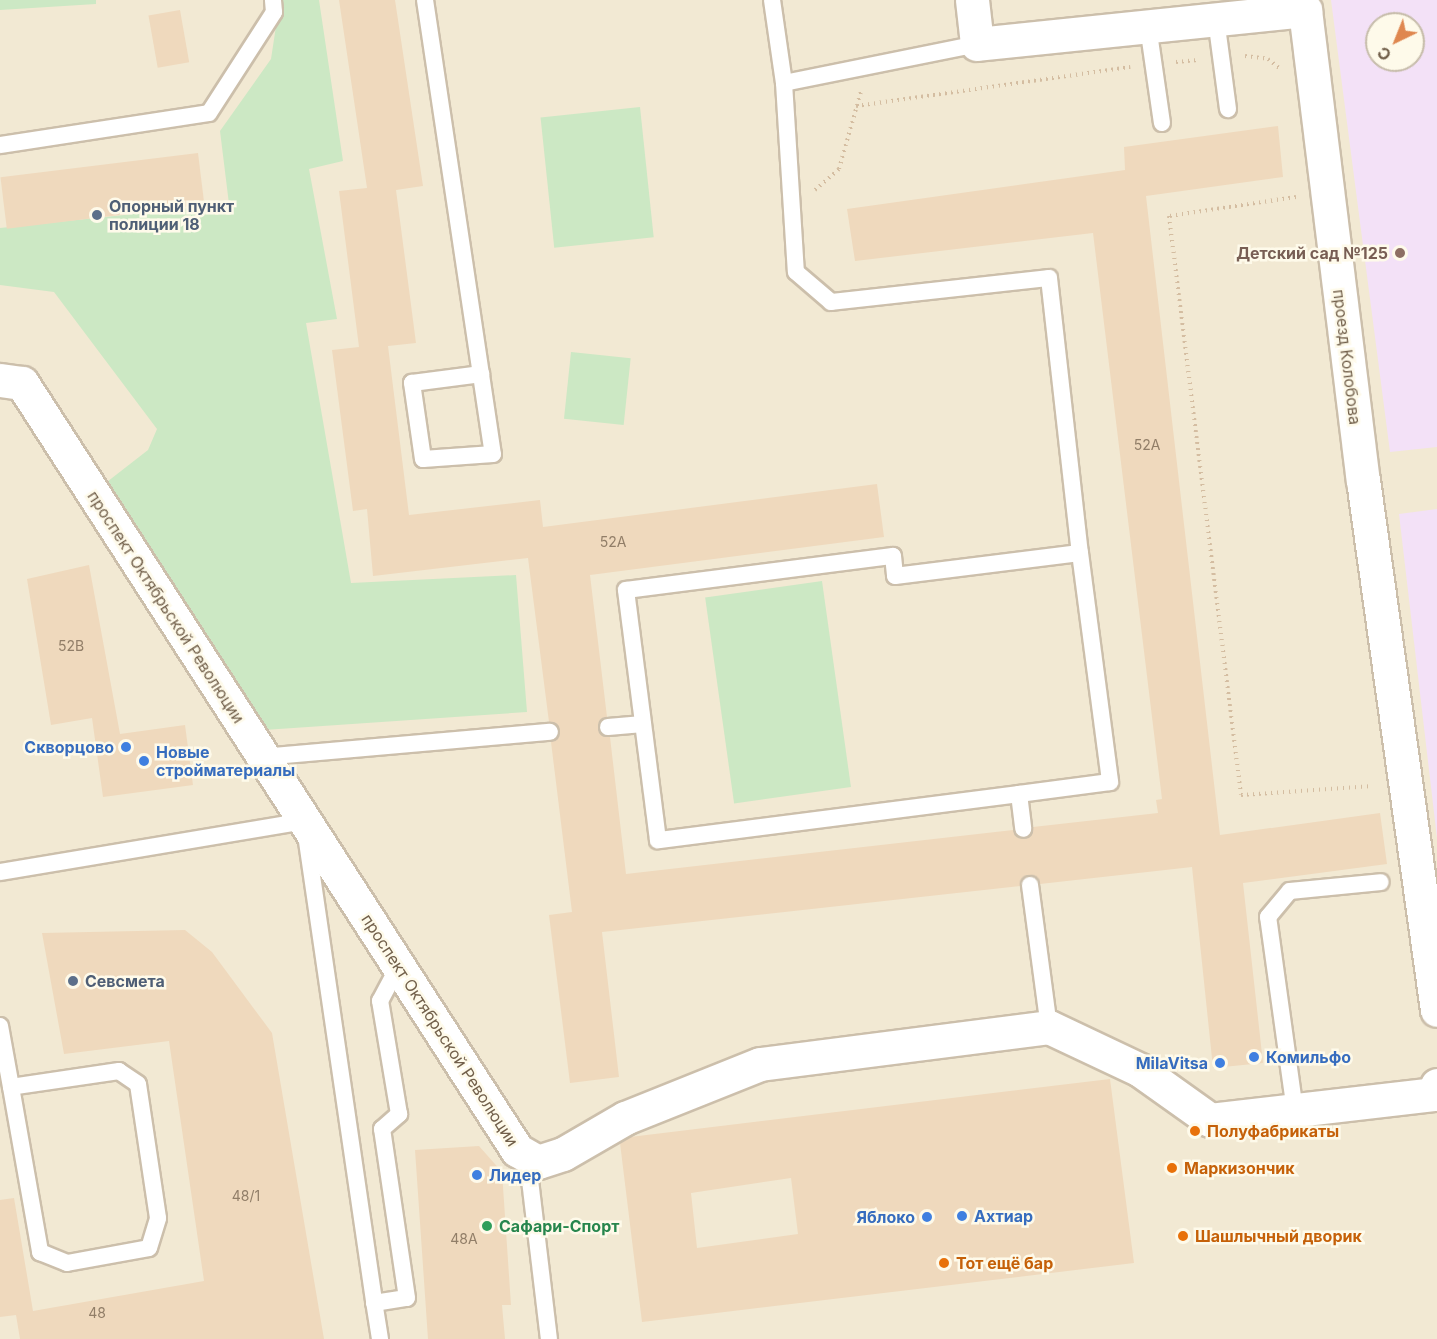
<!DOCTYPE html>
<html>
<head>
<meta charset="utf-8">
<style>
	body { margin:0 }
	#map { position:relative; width:1437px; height:1339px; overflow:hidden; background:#fbf6e5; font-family:Inter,sans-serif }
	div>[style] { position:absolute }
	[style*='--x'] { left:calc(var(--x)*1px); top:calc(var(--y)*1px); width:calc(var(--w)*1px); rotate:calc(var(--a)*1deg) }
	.residential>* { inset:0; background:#f2e9d3 }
	.education>* { inset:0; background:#f3e1f7 }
	.green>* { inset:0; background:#cce8c4; transform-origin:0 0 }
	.building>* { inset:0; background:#efd9bd; transform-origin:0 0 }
	.path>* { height:4px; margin-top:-2px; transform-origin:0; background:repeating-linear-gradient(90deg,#d4bda1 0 1.5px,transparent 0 6px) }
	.roads { filter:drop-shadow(2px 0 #ccbfab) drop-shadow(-2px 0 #ccbfab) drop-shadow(0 2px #ccbfab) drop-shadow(0 -2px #ccbfab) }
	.lane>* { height:16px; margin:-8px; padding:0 8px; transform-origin:8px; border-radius:8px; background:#fff }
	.street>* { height:33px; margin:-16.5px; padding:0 16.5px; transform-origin:16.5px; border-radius:16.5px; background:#fff }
	.dots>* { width:16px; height:16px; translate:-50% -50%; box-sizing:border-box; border:3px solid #fefaea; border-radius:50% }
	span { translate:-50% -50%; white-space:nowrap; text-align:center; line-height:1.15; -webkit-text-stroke:5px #fefaea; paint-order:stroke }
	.number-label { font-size:14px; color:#917e68 }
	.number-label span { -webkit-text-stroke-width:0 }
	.service-label { font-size:16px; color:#4e5e75; font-weight:700 }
	.left { translate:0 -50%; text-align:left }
	.education-label { font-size:16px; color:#785e54; font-weight:700 }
	.right { translate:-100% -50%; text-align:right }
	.street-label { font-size:16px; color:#72604b }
	.shop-label { font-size:16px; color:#366cbe; font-weight:700 }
	.food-label { font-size:16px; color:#c56008; font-weight:700 }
	.leisure-label { font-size:16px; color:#27864d; font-weight:700 }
	.north { position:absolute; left:1365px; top:12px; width:60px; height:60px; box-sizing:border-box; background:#fefaea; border:2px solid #c6bcaa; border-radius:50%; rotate:223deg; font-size:16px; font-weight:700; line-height:24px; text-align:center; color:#72604b }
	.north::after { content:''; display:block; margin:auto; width:21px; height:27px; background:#df874f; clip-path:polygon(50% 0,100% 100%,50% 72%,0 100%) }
</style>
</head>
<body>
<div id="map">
	<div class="residential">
		<div style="clip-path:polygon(evenodd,0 0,1437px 0,1437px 1339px,0 1339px,0 0,1377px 24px,1413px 24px,1413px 60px,1377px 60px,1377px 24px)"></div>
	</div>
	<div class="education">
		<div style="clip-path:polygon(evenodd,1331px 0,1437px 0,1437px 447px,1390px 452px,1331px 0,1377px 24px,1413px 24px,1413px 60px,1377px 60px,1377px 24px)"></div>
		<div style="clip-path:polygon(1437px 509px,1437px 838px,1399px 514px)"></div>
	</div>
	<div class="green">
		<div style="clip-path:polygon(0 0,96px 0,96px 4px,0 10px)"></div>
		<div style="clip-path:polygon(280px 0,319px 0,343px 161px,309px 169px,337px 319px,306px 323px,351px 583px,516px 575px,527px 712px,264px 730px,103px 485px,148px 450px,157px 429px,54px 292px,0 285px,0 228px,229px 204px,220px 131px,271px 59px)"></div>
		<div style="left:640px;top:107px;width:131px;height:100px;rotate:84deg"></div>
		<div style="left:571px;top:352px;width:60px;height:67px;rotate:6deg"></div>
		<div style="left:822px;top:581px;width:208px;height:118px;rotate:82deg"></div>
	</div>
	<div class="building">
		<div style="clip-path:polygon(339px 0,395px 0,423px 186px,396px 190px,416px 343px,388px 346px,409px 515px,540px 500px,543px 527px,877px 484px,884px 537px,590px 575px,607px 717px,598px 728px,610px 737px,626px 874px,1013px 830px,1025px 839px,1033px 827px,1158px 813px,1156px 800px,1162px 799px,1093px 233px,855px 261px,847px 209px,1125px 170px,1124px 147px,1278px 126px,1283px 177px,1146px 196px,1220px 835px,1380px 813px,1387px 864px,1243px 883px,1263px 1063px,1213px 1068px,1192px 867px,1040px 884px,1029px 875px,1020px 886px,602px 932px,619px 1077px,570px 1083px,549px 915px,572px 912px,551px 742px,560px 731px,549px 722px,528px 558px,373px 576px,367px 509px,353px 511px,332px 350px,359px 347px,339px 191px,367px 188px)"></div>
		<div style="left:180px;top:10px;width:53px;height:32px;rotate:80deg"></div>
		<div style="left:198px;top:153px;width:52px;height:199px;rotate:83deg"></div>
		<div style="clip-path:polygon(89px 565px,120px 734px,185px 725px,193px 785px,103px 797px,92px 718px,51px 725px,27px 579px)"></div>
		<div style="clip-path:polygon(185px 930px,212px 952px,272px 1033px,324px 1339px,20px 1339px,16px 1315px,0 1317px,0 1200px,14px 1198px,33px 1311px,204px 1281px,169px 1041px,64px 1054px,42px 933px)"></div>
		<div style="clip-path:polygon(evenodd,1110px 1079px,1134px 1263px,642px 1322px,620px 1143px,630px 1137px,1110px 1079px,791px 1178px,798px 1234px,697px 1248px,691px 1193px,791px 1178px)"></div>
		<div style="clip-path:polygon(479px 1146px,502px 1172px,511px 1305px,502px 1305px,505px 1339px,428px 1339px,415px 1150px)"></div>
	</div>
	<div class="path">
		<div style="--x:1245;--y:56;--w:23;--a:7"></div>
		<div style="--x:1268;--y:59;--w:14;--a:39"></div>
		<div style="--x:1176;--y:62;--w:22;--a:-5"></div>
		<div style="--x:856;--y:106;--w:277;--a:-8.1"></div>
		<div style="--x:815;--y:190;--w:32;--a:-41"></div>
		<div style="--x:839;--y:169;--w:81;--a:-74.2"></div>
		<div style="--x:1296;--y:197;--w:128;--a:171.5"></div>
		<div style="--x:1169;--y:216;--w:583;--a:82.91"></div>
		<div style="--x:1241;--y:795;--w:132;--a:-3.9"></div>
	</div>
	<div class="roads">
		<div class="lane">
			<div style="--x:425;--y:0;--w:459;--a:81.5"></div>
			<div style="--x:493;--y:454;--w:70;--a:175.9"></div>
			<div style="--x:423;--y:459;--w:77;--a:-98.2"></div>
			<div style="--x:412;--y:383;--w:70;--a:-7.4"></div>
			<div style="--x:772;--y:0;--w:84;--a:81.8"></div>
			<div style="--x:784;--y:83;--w:197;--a:-11.4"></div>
			<div style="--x:1216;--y:19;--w:91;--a:82.4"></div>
			<div style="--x:1148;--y:26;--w:98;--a:81.8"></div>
			<div style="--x:784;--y:83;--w:189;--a:86.4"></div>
			<div style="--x:796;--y:272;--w:46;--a:40.6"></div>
			<div style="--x:831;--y:302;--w:219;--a:-6.3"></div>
			<div style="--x:1049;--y:278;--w:277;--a:83.6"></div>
			<div style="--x:0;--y:145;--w:211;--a:-8.7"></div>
			<div style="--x:209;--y:113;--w:120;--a:-57.2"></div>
			<div style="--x:274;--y:12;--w:12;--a:-95"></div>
			<div style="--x:608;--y:727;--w:35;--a:-5"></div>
			<div style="--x:262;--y:757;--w:289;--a:-5"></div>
			<div style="--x:1019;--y:794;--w:364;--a:172.7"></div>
			<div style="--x:658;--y:840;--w:252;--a:-97.3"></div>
			<div style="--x:626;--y:590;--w:269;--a:-7.3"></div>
			<div style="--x:893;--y:556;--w:20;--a:84"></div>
			<div style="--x:895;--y:576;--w:186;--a:-7.1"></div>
			<div style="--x:1080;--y:553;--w:231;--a:82.5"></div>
			<div style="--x:1110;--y:782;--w:92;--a:172.5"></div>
			<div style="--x:1019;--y:794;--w:35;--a:83"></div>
			<div style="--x:0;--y:872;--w:308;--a:-9.5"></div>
			<div style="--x:304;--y:821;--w:487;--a:81.7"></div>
			<div style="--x:1030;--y:885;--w:143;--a:82.4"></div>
			<div style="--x:0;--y:1026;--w:62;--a:79.8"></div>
			<div style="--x:11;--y:1087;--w:168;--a:80"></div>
			<div style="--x:40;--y:1252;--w:29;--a:22"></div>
			<div style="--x:67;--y:1263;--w:83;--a:-10.4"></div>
			<div style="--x:149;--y:1248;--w:31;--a:-73"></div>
			<div style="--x:158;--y:1218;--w:135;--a:-98.5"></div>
			<div style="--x:138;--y:1084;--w:23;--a:-146"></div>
			<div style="--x:119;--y:1071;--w:109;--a:171.6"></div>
			<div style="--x:1295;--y:1111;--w:196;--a:-97.9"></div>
			<div style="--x:1268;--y:917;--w:34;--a:-50"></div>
			<div style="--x:1290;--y:891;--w:91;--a:-5.6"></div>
			<div style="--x:527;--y:1155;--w:185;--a:83.2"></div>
			<div style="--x:380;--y:1339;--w:36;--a:-99"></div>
			<div style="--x:374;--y:1303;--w:33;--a:-9"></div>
			<div style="--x:407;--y:1298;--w:171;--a:-98.4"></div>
			<div style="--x:382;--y:1129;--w:23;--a:-41"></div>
			<div style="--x:399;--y:1114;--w:115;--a:-99.5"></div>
			<div style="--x:380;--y:1001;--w:38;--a:-62"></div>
		</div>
		<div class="street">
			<div style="--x:972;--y:0;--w:44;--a:83.5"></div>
			<div style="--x:977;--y:44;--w:330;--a:-5.9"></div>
			<div style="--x:1305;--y:10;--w:474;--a:83"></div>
			<div style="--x:1363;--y:480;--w:535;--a:82.05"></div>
			<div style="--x:0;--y:380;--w:22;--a:8"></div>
			<div style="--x:22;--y:383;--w:913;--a:57.16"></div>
			<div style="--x:517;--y:1150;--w:24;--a:30"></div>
			<div style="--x:538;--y:1162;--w:26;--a:-18"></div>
			<div style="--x:563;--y:1154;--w:72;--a:-30.1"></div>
			<div style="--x:625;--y:1118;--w:145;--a:-21.8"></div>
			<div style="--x:760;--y:1064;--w:291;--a:-7.3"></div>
			<div style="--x:1049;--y:1027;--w:101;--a:25.3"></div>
			<div style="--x:1140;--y:1070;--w:86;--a:35.5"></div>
			<div style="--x:1210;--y:1120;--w:227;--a:-6.6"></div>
			<div style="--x:1436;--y:1094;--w:9;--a:-84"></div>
		</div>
	</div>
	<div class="dots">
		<div style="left:97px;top:215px;background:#5c6f8a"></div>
		<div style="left:1400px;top:253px;background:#8d6e63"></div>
		<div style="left:126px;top:747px;background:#3f7fe0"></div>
		<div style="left:144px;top:761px;background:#3f7fe0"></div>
		<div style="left:73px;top:981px;background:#5c6f8a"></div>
		<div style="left:1254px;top:1057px;background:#3f7fe0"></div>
		<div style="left:1220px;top:1063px;background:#3f7fe0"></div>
		<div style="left:1195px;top:1131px;background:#e8710a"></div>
		<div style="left:1172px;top:1168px;background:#e8710a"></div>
		<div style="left:477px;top:1175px;background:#3f7fe0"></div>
		<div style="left:962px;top:1216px;background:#3f7fe0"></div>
		<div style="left:927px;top:1217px;background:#3f7fe0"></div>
		<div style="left:487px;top:1226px;background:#2e9e5b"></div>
		<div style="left:1183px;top:1236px;background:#e8710a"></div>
		<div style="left:944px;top:1263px;background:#e8710a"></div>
	</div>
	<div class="number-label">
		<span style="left:1147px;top:445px">52А</span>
		<span style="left:613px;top:542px">52А</span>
		<span style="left:71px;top:646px">52В</span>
		<span style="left:246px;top:1196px">48/1</span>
		<span style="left:464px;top:1239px">48А</span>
		<span style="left:97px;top:1313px">48</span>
	</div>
	<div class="service-label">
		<span class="left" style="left:109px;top:215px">Опорный пункт<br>полиции 18</span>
		<span class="left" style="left:85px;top:981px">Севсмета</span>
	</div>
	<div class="education-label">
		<span class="right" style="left:1388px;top:253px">Детский сад №125</span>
	</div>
	<div class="street-label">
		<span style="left:1347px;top:357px;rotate:83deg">проезд Колобова</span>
		<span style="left:166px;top:607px;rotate:57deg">проспект Октябрьской Революции</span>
		<span style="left:440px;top:1030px;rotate:57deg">проспект Октябрьской Революции</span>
	</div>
	<div class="shop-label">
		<span class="right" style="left:114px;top:747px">Скворцово</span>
		<span class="left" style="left:156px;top:761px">Новые<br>стройматериалы</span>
		<span class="left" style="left:1266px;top:1057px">Комильфо</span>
		<span class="right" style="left:1208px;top:1063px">MilaVitsa</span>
		<span class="left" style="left:489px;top:1175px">Лидер</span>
		<span class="left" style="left:974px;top:1216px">Ахтиар</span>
		<span class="right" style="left:915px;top:1217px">Яблоко</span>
	</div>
	<div class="food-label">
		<span class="left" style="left:1207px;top:1131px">Полуфабрикаты</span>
		<span class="left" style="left:1184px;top:1168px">Маркизончик</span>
		<span class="left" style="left:1195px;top:1236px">Шашлычный дворик</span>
		<span class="left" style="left:956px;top:1263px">Тот ещё бар</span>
	</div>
	<div class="leisure-label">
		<span class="left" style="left:499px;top:1226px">Сафари-Спорт</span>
	</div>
	<div class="north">С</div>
</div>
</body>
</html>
